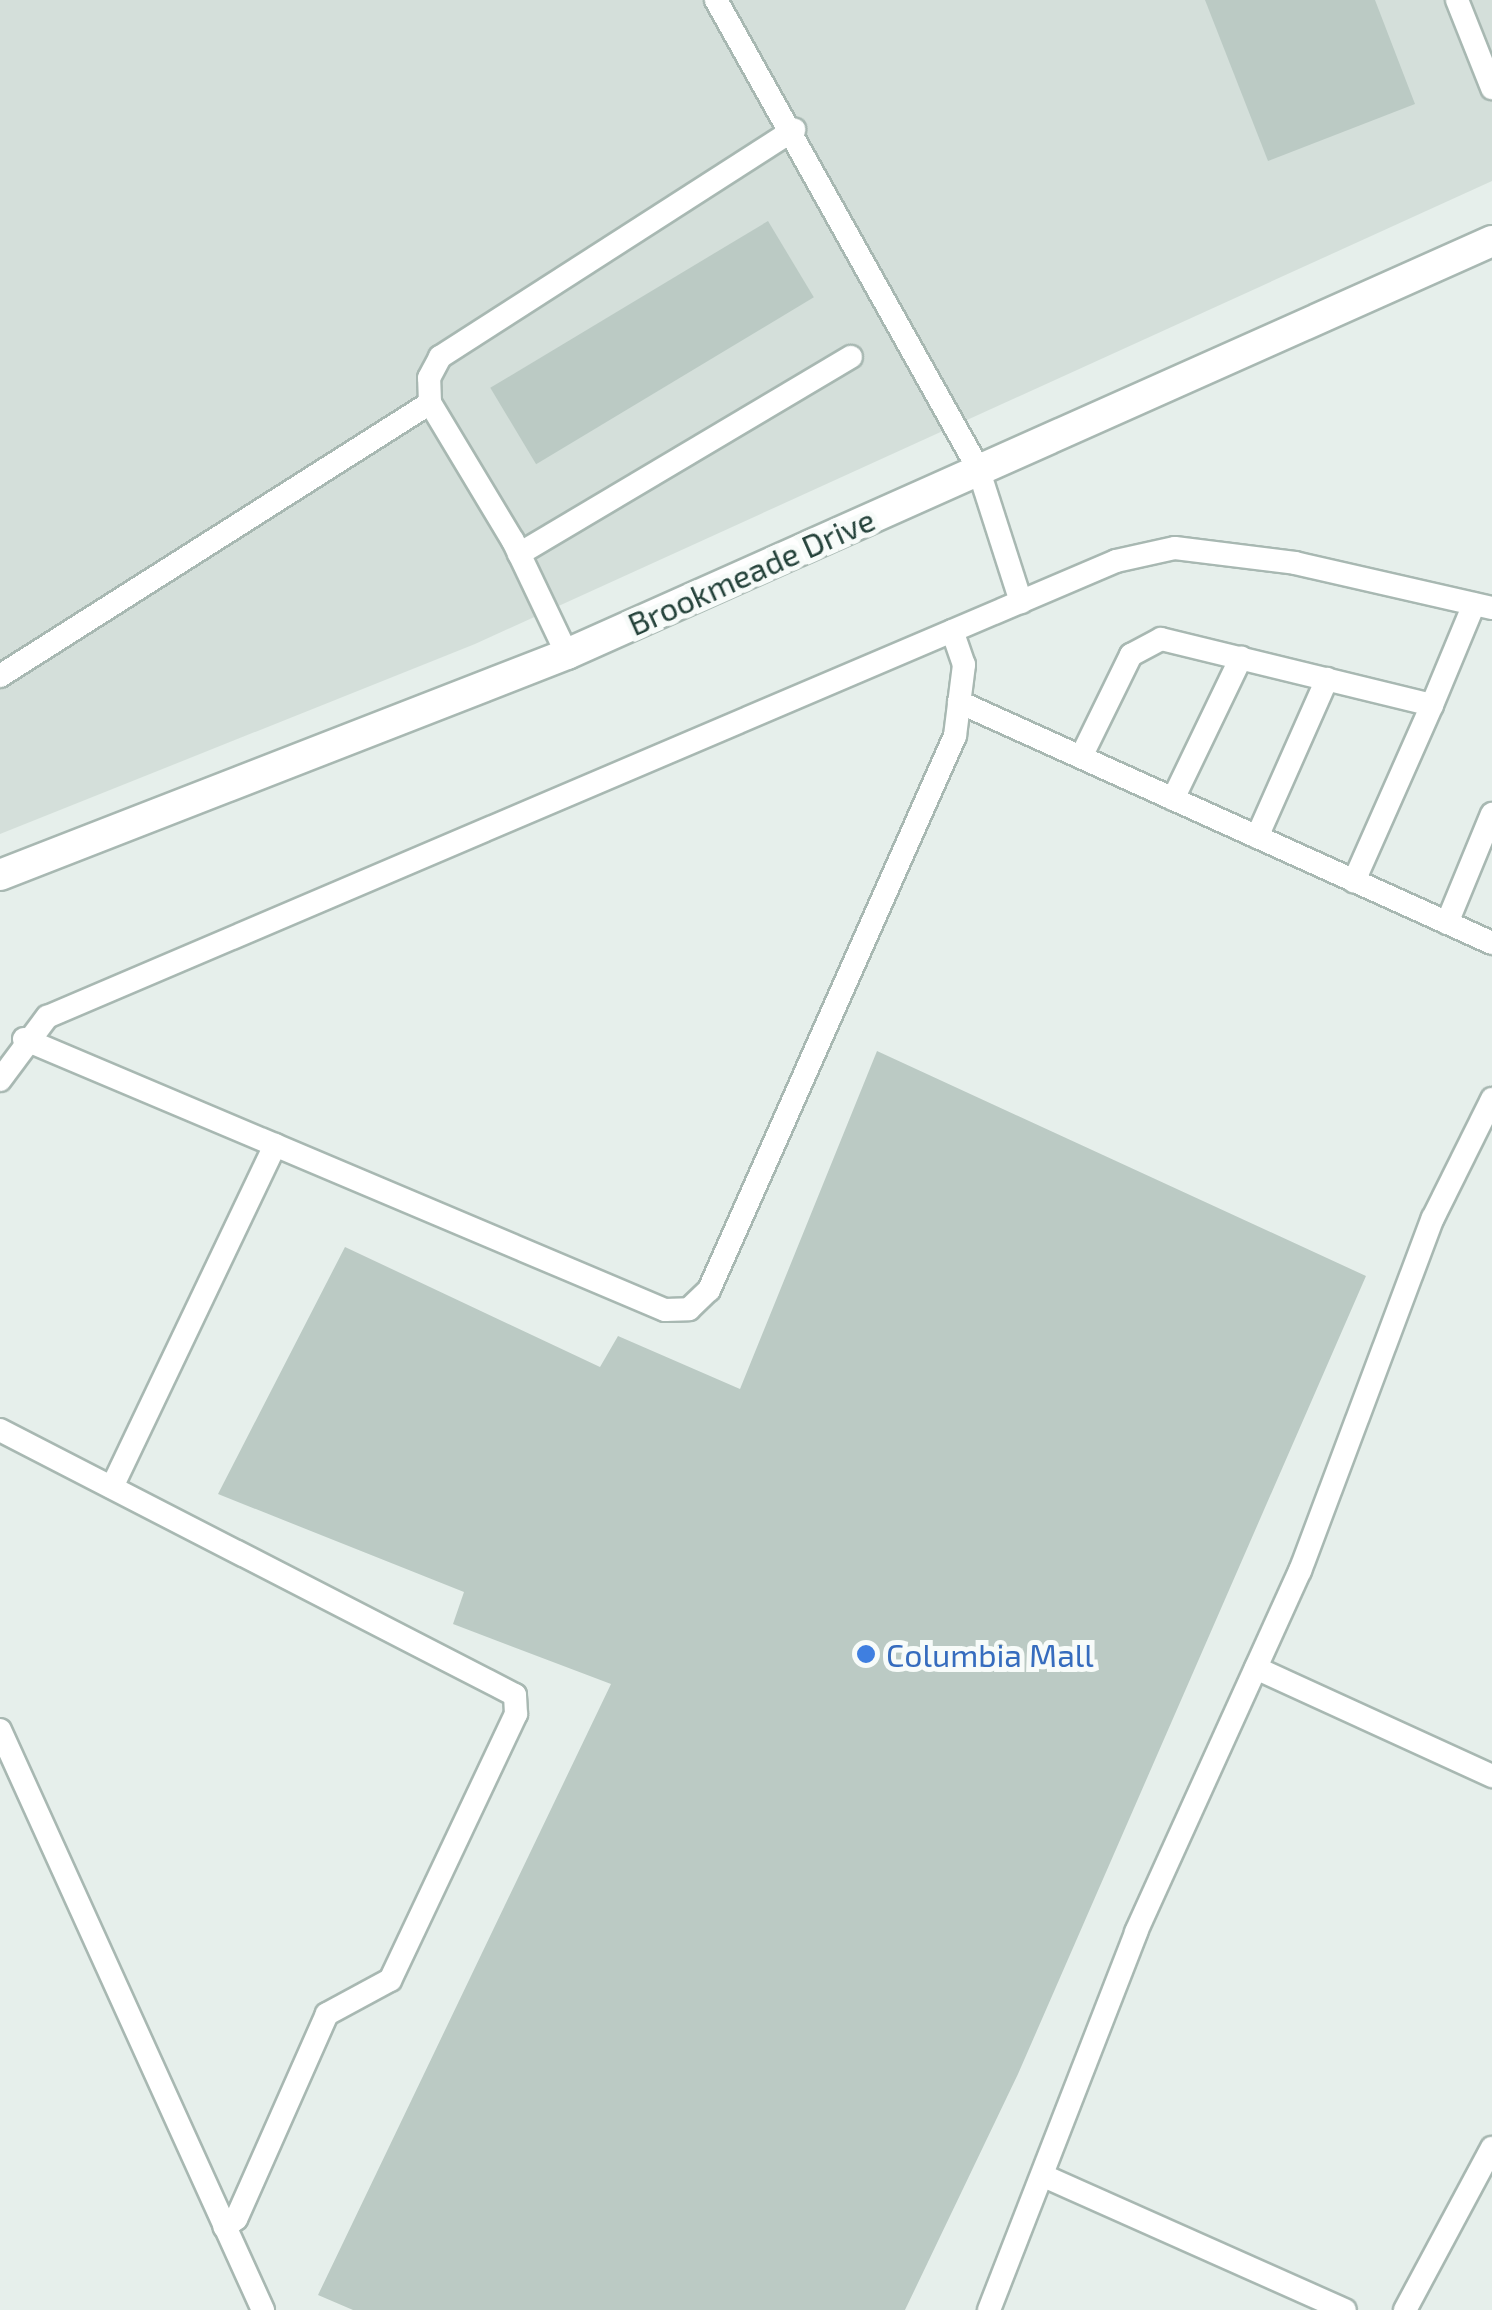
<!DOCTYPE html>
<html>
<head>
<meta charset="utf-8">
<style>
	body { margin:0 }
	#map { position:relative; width:1492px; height:2310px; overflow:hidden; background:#e6efeb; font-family:"Exo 2",sans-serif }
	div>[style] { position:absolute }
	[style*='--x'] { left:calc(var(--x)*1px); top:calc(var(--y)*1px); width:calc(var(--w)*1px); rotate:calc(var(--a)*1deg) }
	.built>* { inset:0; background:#d4dfda }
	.building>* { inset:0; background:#bbcac4; transform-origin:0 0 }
	.roads { filter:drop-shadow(2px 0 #a8b8b2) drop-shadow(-2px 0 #a8b8b2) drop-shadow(0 2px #a8b8b2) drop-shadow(0 -2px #a8b8b2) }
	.service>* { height:22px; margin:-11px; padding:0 11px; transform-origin:11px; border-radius:11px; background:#fff }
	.minor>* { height:30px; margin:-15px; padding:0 15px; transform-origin:15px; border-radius:15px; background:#fff }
	.dots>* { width:28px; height:28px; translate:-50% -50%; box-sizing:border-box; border:5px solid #f7fbf9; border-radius:50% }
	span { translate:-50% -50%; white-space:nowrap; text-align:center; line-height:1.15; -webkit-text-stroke:10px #f7fbf9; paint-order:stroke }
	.street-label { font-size:32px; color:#24423a }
	.shop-label { font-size:32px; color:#366cbe }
	.left { translate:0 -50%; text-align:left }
</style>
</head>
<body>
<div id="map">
	<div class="built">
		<div style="clip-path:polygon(0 0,1492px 0,1492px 181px,475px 644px,0 834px)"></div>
	</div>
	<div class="building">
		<div style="clip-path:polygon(1205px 0,1375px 0,1415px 104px,1268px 161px)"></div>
		<div style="left:768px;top:221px;width:89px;height:324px;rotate:59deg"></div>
		<div style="clip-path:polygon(877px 1051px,1366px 1276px,1018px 2074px,905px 2310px,353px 2310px,318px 2295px,611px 1684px,453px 1624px,464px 1592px,218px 1494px,345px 1247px,600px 1367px,618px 1336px,740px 1389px)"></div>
	</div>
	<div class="roads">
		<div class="service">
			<div style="--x:716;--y:0;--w:536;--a:60.76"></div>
			<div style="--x:978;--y:468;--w:141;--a:72.2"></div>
			<div style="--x:1457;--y:0;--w:95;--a:68.3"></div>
			<div style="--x:519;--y:554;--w:386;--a:-30.7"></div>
			<div style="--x:567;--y:654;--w:125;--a:-115.5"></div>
			<div style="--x:513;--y:541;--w:161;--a:-121"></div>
			<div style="--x:430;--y:403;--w:25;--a:-92"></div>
			<div style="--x:429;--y:378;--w:24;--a:-62"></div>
			<div style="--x:440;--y:357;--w:421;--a:-32.7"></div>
			<div style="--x:0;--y:676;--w:509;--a:-32.41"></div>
			<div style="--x:959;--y:702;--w:585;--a:24.33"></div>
			<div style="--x:1432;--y:705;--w:109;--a:-67.4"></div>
			<div style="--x:1081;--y:757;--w:114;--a:-63.9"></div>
			<div style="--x:1131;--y:655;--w:34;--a:-28"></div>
			<div style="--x:1161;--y:639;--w:279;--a:13.7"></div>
			<div style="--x:1432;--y:705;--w:193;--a:113.9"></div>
			<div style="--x:1173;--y:799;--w:157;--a:-64.3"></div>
			<div style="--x:1257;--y:837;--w:173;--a:-66.1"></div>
			<div style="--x:1447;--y:923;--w:118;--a:-67.6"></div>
			<div style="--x:24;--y:1039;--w:696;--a:22.92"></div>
			<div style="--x:665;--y:1310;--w:24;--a:-2"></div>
			<div style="--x:689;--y:1309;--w:28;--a:-44"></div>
			<div style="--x:709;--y:1290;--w:606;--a:-66.06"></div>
			<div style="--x:955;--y:736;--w:72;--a:-82.8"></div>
			<div style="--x:964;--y:665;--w:36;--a:-109"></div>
			<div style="--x:0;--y:1080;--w:79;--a:-53.3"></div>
			<div style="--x:47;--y:1017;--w:1162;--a:-23.1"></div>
			<div style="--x:1116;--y:561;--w:60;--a:-12.4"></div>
			<div style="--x:1175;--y:548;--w:121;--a:7.1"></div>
			<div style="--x:1295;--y:563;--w:202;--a:12.9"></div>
			<div style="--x:0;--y:1430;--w:579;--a:27.23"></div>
			<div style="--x:515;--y:1695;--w:19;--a:87"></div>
			<div style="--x:516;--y:1714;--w:294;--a:115.3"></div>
			<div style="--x:390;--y:1980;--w:72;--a:151.6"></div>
			<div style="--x:327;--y:2014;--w:224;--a:113.9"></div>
			<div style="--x:236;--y:2219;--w:14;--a:146"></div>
			<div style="--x:112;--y:1487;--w:379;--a:-64.5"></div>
			<div style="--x:1256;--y:1668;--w:260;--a:24.6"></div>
			<div style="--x:0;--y:1730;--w:637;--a:65.61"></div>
			<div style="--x:1046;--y:2177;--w:327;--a:24"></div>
			<div style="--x:989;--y:2310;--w:406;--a:-68.7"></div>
			<div style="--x:1136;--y:1932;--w:397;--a:-65.6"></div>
			<div style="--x:1300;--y:1571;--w:377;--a:-69.4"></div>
			<div style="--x:1433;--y:1218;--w:133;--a:-63.6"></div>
			<div style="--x:1405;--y:2310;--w:184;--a:-61.8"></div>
		</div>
		<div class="minor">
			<div style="--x:0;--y:875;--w:609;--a:-21.29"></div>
			<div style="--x:567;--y:654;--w:1013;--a:-24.06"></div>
		</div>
	</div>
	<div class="dots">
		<div style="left:866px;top:1654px;background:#3f7fe0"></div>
	</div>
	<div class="street-label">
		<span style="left:751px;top:571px;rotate:-24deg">Brookmeade Drive</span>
	</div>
	<div class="shop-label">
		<span class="left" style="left:886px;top:1654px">Columbia Mall</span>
	</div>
</div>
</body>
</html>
